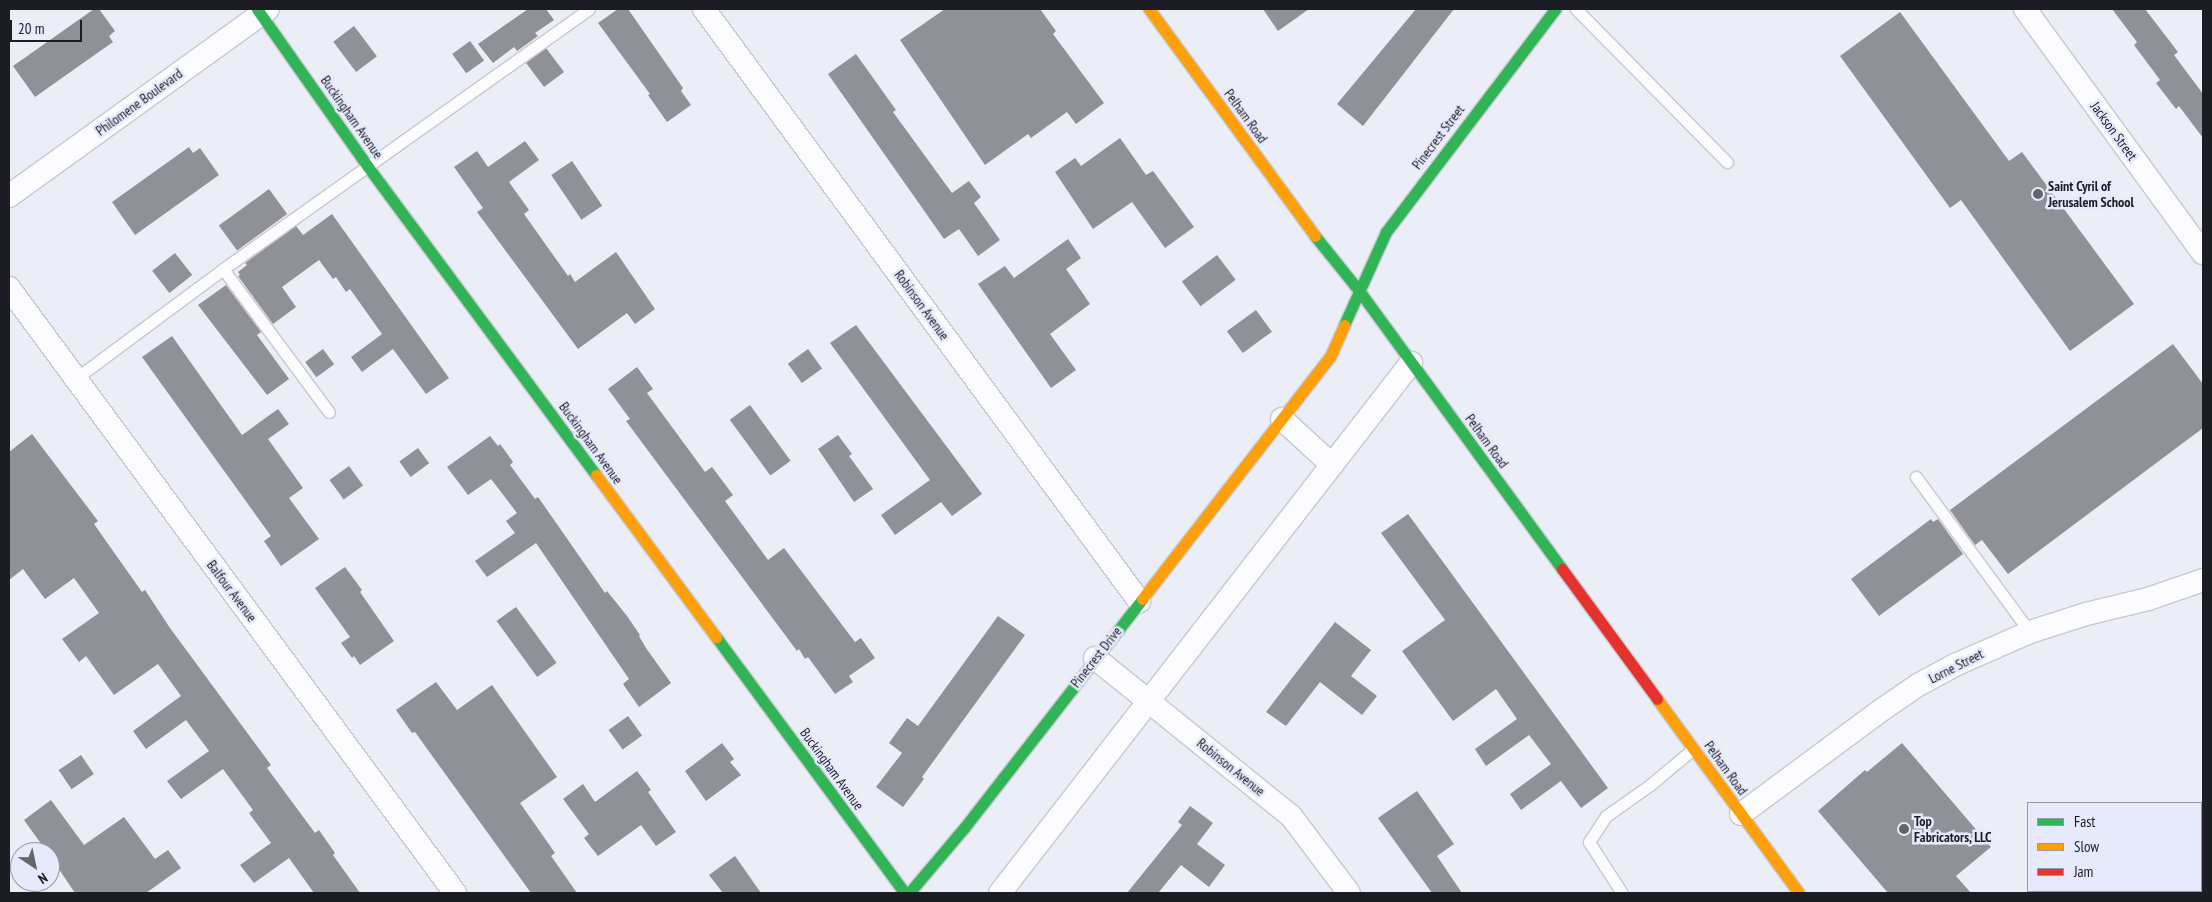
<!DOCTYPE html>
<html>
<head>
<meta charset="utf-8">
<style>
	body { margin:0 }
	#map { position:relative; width:2212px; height:902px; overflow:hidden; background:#ebeef7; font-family:"PT Sans Narrow",sans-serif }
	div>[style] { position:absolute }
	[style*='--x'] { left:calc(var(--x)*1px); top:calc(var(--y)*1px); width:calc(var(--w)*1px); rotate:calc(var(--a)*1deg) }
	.building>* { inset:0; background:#909097; transform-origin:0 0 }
	.roads { filter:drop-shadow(1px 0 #c7c9d1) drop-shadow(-1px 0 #c7c9d1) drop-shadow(0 1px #c7c9d1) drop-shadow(0 -1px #c7c9d1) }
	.lane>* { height:11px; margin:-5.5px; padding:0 5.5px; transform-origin:5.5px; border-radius:5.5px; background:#fcfcfe }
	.street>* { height:22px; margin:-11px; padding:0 11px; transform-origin:11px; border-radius:11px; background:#fcfcfe }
	.fast>* { height:11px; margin:-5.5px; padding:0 5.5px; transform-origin:5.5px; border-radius:5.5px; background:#30b455 }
	.slow>* { height:11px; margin:-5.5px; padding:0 5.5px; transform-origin:5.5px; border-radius:5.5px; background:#ff9f0a }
	.jam>* { height:11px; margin:-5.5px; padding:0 5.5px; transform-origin:5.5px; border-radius:5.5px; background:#e5322d }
	.dots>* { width:14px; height:14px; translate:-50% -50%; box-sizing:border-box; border:2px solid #e6eafc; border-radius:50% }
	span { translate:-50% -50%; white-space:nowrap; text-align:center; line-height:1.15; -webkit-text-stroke:5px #e6eafc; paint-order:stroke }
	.street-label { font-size:14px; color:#1b1c24 }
	.poi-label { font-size:14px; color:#1b1c24; font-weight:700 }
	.left { translate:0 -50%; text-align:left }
	.frame { position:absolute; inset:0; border:10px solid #1b1c24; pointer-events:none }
	.legend { position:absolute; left:2027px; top:802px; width:175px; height:90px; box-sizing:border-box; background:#e6eafc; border:1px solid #9598a6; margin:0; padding:6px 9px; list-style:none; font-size:15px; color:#1b1c24 }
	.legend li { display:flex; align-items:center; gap:10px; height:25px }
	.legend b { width:25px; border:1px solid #9598a6 }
	.north { position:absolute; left:10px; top:842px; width:50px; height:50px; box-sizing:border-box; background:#e6eafc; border:1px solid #9598a6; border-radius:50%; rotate:146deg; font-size:14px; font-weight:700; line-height:20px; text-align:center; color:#1b1c24 }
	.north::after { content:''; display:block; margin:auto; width:18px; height:22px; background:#64666e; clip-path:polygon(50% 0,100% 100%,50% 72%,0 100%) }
	.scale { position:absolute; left:10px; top:20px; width:72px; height:22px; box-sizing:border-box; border:2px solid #1b1c24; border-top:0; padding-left:6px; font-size:15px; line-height:18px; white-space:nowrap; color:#1b1c24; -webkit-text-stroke:4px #e6eafc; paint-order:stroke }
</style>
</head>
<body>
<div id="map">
	<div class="building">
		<div style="clip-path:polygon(94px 9px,99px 9px,115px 31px,109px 36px,113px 42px,35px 97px,13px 66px)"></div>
		<div style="clip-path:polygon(528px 9px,546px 9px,554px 20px,535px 33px,538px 36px,517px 51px,514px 47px,493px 63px,478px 44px)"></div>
		<div style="clip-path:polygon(618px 9px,628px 9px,683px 88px,681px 91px,691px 105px,667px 122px,648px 95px,650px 94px,598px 23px)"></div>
		<div style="clip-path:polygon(945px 9px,1040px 9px,1056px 31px,1053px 34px,1104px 103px,1076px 124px,1067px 112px,1031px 138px,1028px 134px,985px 165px,900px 40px)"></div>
		<div style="clip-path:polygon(1263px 9px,1309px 9px,1278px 31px)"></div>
		<div style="clip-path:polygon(1416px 9px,1454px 9px,1363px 126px,1337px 104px)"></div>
		<div style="clip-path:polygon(2112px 9px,2145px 9px,2178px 52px,2174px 55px,2203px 94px,2203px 138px,2179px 106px,2176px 109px,2156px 83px,2160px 80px,2134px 45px,2137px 42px)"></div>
		<div style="clip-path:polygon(1900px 12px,2009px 161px,2022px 152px,2134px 304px,2070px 351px,1961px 200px,1950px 208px,1840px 56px)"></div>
		<div style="left:354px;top:26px;width:38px;height:26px;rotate:53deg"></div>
		<div style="left:470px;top:41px;width:24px;height:22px;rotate:54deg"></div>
		<div style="left:546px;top:48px;width:30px;height:25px;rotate:53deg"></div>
		<div style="clip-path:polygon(856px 54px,896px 110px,893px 112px,952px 193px,969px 181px,981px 197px,974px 203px,1000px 240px,978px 256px,959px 229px,944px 239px,828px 74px)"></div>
		<div style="clip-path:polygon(1120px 138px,1146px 175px,1153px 171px,1194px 227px,1165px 248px,1132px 202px,1093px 229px,1055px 172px,1075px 158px,1081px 166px)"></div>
		<div style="clip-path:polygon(525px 141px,539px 160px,509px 182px,529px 210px,524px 214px,568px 276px,570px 274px,575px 282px,616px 252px,655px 309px,635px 324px,627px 313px,578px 349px,477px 212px,483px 208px,454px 167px,477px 151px,488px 167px)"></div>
		<div style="clip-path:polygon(189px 147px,193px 153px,200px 148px,219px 175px,135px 235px,112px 202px)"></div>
		<div style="left:572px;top:161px;width:54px;height:25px;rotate:56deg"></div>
		<div style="left:269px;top:189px;width:31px;height:62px;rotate:54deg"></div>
		<div style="clip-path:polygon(332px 214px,449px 378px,426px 394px,393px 349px,362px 372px,351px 357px,382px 334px,350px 289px,346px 292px,336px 277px,333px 279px,319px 260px,282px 287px,296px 307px,273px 324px,238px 276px,240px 275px,238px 272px,247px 265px,245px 263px,296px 226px,303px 235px)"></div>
		<div style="clip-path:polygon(1068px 239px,1081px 258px,1066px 269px,1090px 304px,1050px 334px,1076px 370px,1051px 388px,978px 284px,1005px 266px,1014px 278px)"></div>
		<div style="left:175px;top:253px;width:28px;height:29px;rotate:52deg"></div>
		<div style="left:1217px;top:255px;width:31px;height:44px;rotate:53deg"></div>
		<div style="clip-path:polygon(226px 285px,261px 332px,257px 335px,289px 379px,267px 395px,198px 305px)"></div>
		<div style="left:1256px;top:310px;width:27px;height:36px;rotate:54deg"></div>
		<div style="clip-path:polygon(856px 325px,982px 494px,952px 516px,941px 502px,895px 535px,881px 515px,930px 480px,830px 343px)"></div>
		<div style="clip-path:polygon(172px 336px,242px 435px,278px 409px,289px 424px,268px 439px,303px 488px,289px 498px,319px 539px,281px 566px,264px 541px,271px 536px,142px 357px)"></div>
		<div style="clip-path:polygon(2173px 344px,2203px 384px,2203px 428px,2008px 574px,1982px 540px,1975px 545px,1950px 510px)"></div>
		<div style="left:323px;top:349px;width:19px;height:22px;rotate:54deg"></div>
		<div style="left:808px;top:349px;width:24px;height:25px;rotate:54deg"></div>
		<div style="clip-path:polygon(637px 367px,653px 389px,647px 393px,705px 472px,712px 467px,733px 495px,725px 501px,768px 560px,784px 548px,855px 642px,861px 638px,875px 658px,849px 676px,853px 682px,835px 694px,808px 657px,805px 659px,799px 649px,797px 651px,626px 421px,630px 419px,608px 389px)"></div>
		<div style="left:750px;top:405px;width:69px;height:25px;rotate:54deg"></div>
		<div style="clip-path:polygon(32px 434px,98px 521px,94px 524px,142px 592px,145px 590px,170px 628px,271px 765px,267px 768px,315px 833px,319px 830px,335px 853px,333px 855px,360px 893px,314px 893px,289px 858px,254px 883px,240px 865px,271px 843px,249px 813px,253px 810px,223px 769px,181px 799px,167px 781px,209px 751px,186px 720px,146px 749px,133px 731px,181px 696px,158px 664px,114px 695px,86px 656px,79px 662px,62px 639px,99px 613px,74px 578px,45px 599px,23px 569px,9px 580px,9px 452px)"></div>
		<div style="clip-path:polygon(838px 435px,852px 454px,849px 456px,873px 489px,854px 502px,818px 449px)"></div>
		<div style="clip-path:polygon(490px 436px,498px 446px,500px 444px,513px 462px,510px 465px,535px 499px,538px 497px,605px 593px,607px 591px,627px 616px,640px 635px,639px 636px,646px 648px,671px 683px,639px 707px,623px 684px,629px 679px,536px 543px,487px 577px,475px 561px,515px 533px,506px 521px,517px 513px,491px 479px,468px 495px,447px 467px)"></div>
		<div style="left:418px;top:448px;width:19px;height:23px;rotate:54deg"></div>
		<div style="left:349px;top:466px;width:24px;height:24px;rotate:54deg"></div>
		<div style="clip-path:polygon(1408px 514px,1608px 788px,1581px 808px,1561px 781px,1521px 810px,1510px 794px,1551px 764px,1529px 735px,1486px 766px,1475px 749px,1517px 719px,1496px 689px,1453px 721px,1402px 651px,1445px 620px,1381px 533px)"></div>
		<div style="clip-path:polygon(1931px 519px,1933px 522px,1938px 519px,1963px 554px,1879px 616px,1851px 579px)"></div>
		<div style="clip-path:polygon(345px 567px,362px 590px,360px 592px,394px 641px,360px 665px,354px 656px,352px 658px,341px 643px,350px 637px,315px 588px)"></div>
		<div style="left:516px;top:607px;width:69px;height:24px;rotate:54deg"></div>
		<div style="clip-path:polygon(998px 616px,1025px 635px,922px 777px,924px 779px,903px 807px,876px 787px,902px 753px,889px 743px,907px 718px,918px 726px)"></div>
		<div style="clip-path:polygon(1335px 622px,1371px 650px,1351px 676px,1377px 696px,1362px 715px,1320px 682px,1286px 726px,1266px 712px)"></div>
		<div style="clip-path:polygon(436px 682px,457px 710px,492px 685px,557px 777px,520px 803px,555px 853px,551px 856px,577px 893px,531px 893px,415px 732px,412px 733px,396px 710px)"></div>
		<div style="left:628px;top:716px;width:24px;height:24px;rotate:54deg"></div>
		<div style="clip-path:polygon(722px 743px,734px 759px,730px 762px,741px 775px,706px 801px,685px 771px)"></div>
		<div style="clip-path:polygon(1902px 743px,1991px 847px,1956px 876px,1971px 893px,1888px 893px,1818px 811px,1865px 770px,1867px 772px)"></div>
		<div style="left:81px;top:755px;width:23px;height:27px;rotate:56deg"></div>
		<div style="clip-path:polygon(637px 771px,651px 790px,648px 792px,676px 832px,656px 846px,641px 825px,598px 856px,584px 838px,589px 834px,563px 799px,583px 784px,595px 802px)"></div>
		<div style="clip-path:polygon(1417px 791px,1454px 844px,1437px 856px,1462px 893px,1432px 893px,1378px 818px)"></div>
		<div style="clip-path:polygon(51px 800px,84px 845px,124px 817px,155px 859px,168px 850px,181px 868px,146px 893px,75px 893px,50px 856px,50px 852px,47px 852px,24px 820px)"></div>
		<div style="clip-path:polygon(1190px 806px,1213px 823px,1197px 844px,1225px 865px,1209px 887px,1181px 865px,1158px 893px,1127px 893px,1182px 825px,1178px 822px)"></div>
		<div style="clip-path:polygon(735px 856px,761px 893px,723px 893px,709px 875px)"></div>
	</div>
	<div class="roads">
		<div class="lane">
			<div style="--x:1576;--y:9;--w:215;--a:45.4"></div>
			<div style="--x:223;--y:269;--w:178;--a:53.5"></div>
			<div style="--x:75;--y:379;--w:184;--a:-36.6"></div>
			<div style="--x:223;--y:269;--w:449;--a:-35.4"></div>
			<div style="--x:1916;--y:477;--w:192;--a:53.7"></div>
			<div style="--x:1622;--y:893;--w:61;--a:-122.9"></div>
			<div style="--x:1589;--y:842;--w:31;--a:-57"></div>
			<div style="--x:1606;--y:816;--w:54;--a:-35.2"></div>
			<div style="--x:1650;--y:785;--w:56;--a:-39.9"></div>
		</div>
		<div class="street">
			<div style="--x:704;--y:9;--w:735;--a:53.69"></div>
			<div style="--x:2025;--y:9;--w:302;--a:53.9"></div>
			<div style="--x:9;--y:196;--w:319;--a:-35.8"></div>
			<div style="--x:9;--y:288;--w:752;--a:53.6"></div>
			<div style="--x:1282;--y:419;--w:68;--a:42.6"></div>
			<div style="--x:1095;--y:658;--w:252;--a:38.9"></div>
			<div style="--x:1291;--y:816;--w:96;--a:53"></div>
			<div style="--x:1741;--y:814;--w:177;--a:-36.5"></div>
			<div style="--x:1883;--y:709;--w:42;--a:-34.4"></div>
			<div style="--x:1918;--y:685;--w:42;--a:-28.4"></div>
			<div style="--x:1955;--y:665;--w:82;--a:-23.7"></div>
			<div style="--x:2030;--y:632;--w:59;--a:-17.8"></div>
			<div style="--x:2086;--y:614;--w:64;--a:-13.6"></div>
			<div style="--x:2148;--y:599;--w:58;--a:-19.1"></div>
			<div style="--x:1000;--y:893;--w:671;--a:-52.21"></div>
		</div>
		<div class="fast">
			<div style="--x:257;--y:9;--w:193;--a:54.9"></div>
			<div style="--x:368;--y:167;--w:383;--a:53.5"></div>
			<div style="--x:1315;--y:236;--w:72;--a:51.2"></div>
			<div style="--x:1360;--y:292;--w:343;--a:53.9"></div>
			<div style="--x:1344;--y:325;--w:102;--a:-65.7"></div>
			<div style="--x:1386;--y:232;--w:280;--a:-52.8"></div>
			<div style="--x:716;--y:637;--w:318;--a:53.6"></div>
			<div style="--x:909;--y:893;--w:85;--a:-49.8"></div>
			<div style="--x:964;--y:828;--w:290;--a:-52.1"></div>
		</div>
		<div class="slow">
			<div style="--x:1149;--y:9;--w:281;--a:53.8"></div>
			<div style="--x:596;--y:475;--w:202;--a:53.5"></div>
			<div style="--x:1142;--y:599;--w:306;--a:-52.2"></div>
			<div style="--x:1330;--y:357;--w:35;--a:-66"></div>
			<div style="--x:1657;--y:699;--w:240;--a:53.8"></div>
		</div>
		<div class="jam">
			<div style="--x:1562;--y:569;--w:161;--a:53.8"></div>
		</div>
	</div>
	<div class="dots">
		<div style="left:2038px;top:194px;background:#64666e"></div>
		<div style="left:1904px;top:829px;background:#64666e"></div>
	</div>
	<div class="street-label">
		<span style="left:139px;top:102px;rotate:-36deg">Philomene Boulevard</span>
		<span style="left:1246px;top:116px;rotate:54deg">Pelham Road</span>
		<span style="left:352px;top:117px;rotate:55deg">Buckingham Avenue</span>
		<span style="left:2114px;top:131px;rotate:54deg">Jackson Street</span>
		<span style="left:1438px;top:137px;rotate:-53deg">Pinecrest Street</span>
		<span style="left:922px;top:305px;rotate:54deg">Robinson Avenue</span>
		<span style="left:1487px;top:441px;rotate:54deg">Pelham Road</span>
		<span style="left:591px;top:443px;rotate:54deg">Buckingham Avenue</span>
		<span style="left:232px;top:591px;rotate:53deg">Balfour Avenue</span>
		<span style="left:1096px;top:657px;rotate:-52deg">Pinecrest Drive</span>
		<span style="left:1956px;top:666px;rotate:-27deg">Lorne Street</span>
		<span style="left:1231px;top:767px;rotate:39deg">Robinson Avenue</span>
		<span style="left:1726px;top:768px;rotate:54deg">Pelham Road</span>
		<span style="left:832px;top:769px;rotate:54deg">Buckingham Avenue</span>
	</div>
	<div class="poi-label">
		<span class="left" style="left:2048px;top:194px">Saint Cyril of<br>Jerusalem School</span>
		<span class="left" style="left:1914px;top:829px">Top<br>Fabricators, LLC</span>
	</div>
	<div class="frame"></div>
	<ul class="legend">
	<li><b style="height:6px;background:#30b455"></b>Fast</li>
	<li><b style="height:6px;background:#ff9f0a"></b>Slow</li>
	<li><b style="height:6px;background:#e5322d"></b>Jam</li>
	</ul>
	<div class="north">N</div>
	<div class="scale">20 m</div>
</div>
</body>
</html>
